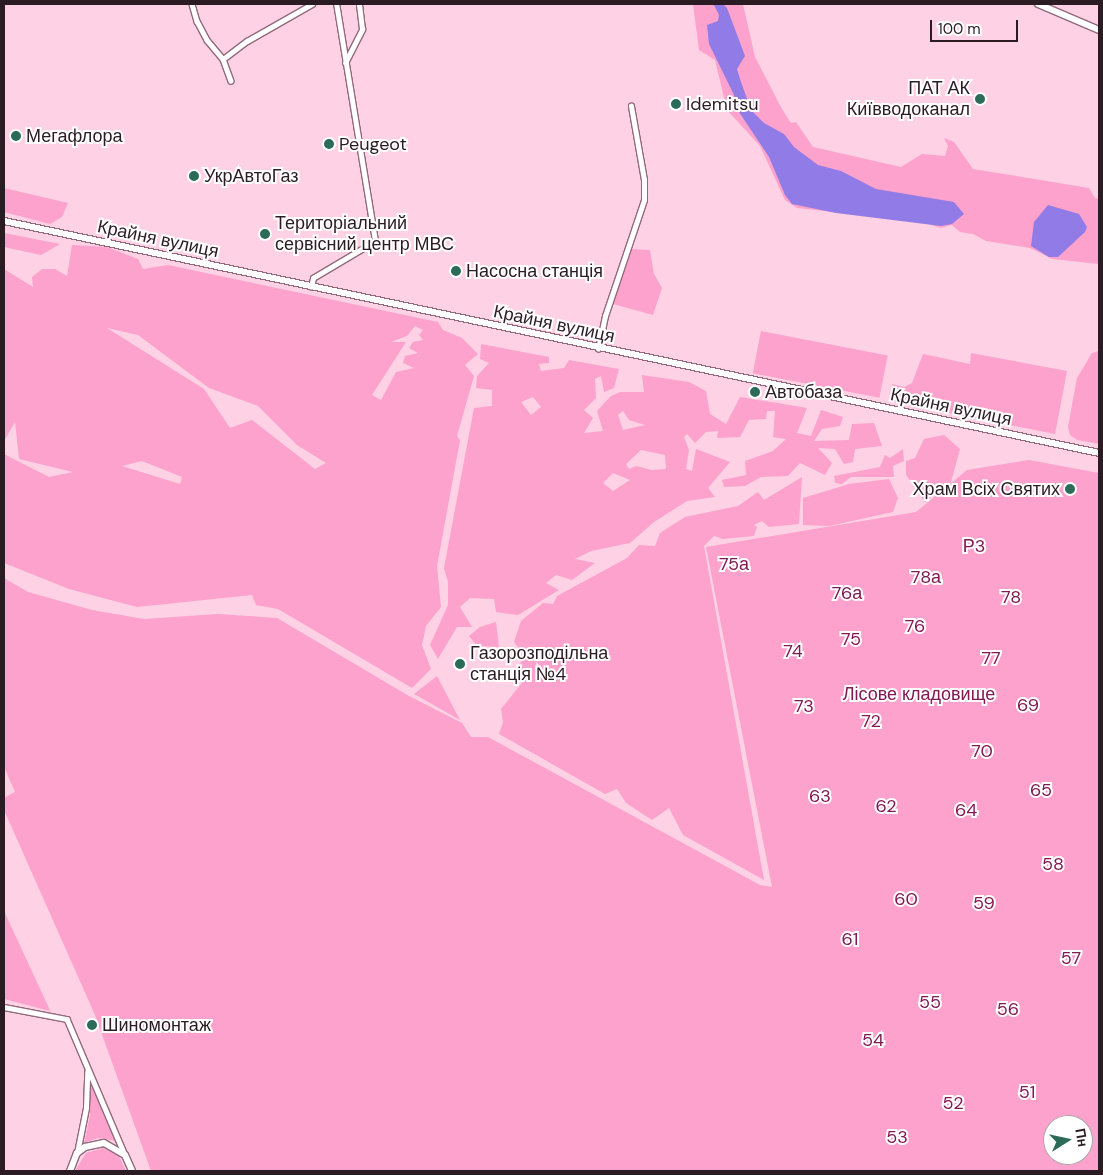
<!DOCTYPE html>
<html>
<head>
<meta charset="utf-8">
<style>
	body { margin:0 }
	#map { position:relative; width:1103px; height:1175px; overflow:hidden; background:#ffd1e4; font-family:"DM Sans",sans-serif }
	div>[style] { position:absolute }
	[style*='--x'] { left:calc(var(--x)*1px); top:calc(var(--y)*1px); width:calc(var(--w)*1px); rotate:calc(var(--a)*1deg) }
	.green>* { inset:0; background:#fda2cc; transform-origin:0 0 }
	.water>* { inset:0; background:#917be6 }
	.roads { filter:drop-shadow(1px 0 #91697b) drop-shadow(-1px 0 #91697b) drop-shadow(0 1px #91697b) drop-shadow(0 -1px #91697b) }
	.street>* { height:4.5px; margin:-2.25px; padding:0 2.25px; transform-origin:2.25px; border-radius:2.25px; background:#fff }
	.secondary>* { height:6px; margin:-3px; padding:0 3px; transform-origin:3px; border-radius:3px; background:#fff }
	.dots>* { width:14px; height:14px; translate:-50% -50%; box-sizing:border-box; border:2px solid #fff; border-radius:50% }
	span { translate:-50% -50%; white-space:nowrap; text-align:center; line-height:1.15; -webkit-text-stroke:4px #fff; paint-order:stroke }
	.poi-label { font-size:18px; color:#2b1b22 }
	.right { translate:-100% -50%; text-align:right }
	.left { translate:0 -50%; text-align:left }
	.street-label { font-size:18px; color:#2b1b22 }
	.park-label { font-size:18px; color:#801954 }
	.frame { position:absolute; inset:0; border:5px solid #2b1b22; pointer-events:none }
	.north { position:absolute; left:1043px; top:1115px; width:50px; height:50px; box-sizing:border-box; background:#fff; border:1px solid #aaa4a7; border-radius:50%; rotate:80deg; font-size:14px; font-weight:700; line-height:20px; text-align:center; color:#2b1b22 }
	.north::after { content:''; display:block; margin:auto; width:18px; height:22px; background:#2c6b58; clip-path:polygon(50% 0,100% 100%,50% 72%,0 100%) }
	.scale { position:absolute; left:930px; top:20px; width:88px; height:22px; box-sizing:border-box; border:2px solid #2b1b22; border-top:0; padding-left:6px; font-size:15px; line-height:18px; white-space:nowrap; color:#2b1b22; -webkit-text-stroke:4px #fff; paint-order:stroke }
</style>
</head>
<body>
<div id="map">
	<div class="green">
		<div style="clip-path:polygon(693px 4px,743px 4px,755px 57px,782px 109px,791px 123px,796px 122px,813px 147px,901px 167px,922px 154px,945px 156px,948px 146px,944px 138px,954px 142px,973px 169px,1089px 188px,1095px 198px,1099px 199px,1099px 264px,1052px 259px,1030px 248px,986px 241px,973px 234px,960px 232px,952px 225px,941px 228px,922px 222px,797px 208px,785px 200px,760px 146px,727px 110px,715px 60px,699px 50px)"></div>
		<div style="clip-path:polygon(4px 188px,68px 203px,62px 217px,50px 224px,4px 212px)"></div>
		<div style="clip-path:polygon(4px 233px,60px 244px,41px 255px,4px 247px)"></div>
		<div style="clip-path:polygon(evenodd,72px 245px,107px 247px,138px 259px,143px 269px,168px 265px,438px 322px,443px 330px,462px 338px,478px 354px,465px 365px,474px 376px,457px 436px,460px 440px,437px 566px,441px 607px,426px 626px,422px 645px,431px 669px,412px 688px,278px 609px,256px 605px,252px 595px,137px 607px,69px 589px,4px 563px,4px 454px,49px 477px,73px 472px,19px 459px,15px 422px,4px 441px,4px 269px,33px 287px,32px 277px,42px 269px,55px 269px,67px 276px,72px 245px,415px 326px,423px 330px,419px 335px,423px 340px,413px 342px,409px 348px,418px 353px,405px 356px,403px 363px,414px 368px,396px 372px,381px 400px,372px 395px,406px 342px,391px 342px,407px 336px,415px 326px,72px 245px,107px 328px,138px 335px,209px 388px,258px 406px,297px 445px,326px 463px,315px 469px,252px 420px,230px 428px,204px 389px,107px 328px,72px 245px,142px 461px,182px 477px,180px 484px,122px 466px,142px 461px)"></div>
		<div style="clip-path:polygon(632px 249px,650px 250px,654px 274px,662px 288px,653px 315px,613px 304px)"></div>
		<div style="left:761px;top:331px;width:129px;height:43px;rotate:11deg"></div>
		<div style="clip-path:polygon(evenodd,481px 344px,549px 357px,549px 363px,539px 364px,541px 371px,564px 368px,569px 360px,619px 369px,614px 388px,604px 392px,601px 376px,595px 379px,596px 398px,584px 410px,593px 418px,584px 433px,603px 431px,597px 411px,611px 396px,620px 392px,644px 392px,642px 375px,689px 382px,706px 391px,710px 414px,726px 424px,740px 397px,807px 408px,797px 433px,811px 436px,821px 410px,843px 417px,840px 426px,822px 429px,814px 441px,849px 440px,852px 424px,874px 423px,882px 446px,855px 449px,853px 462px,844px 464px,835px 449px,818px 448px,832px 463px,825px 475px,800px 463px,788px 476px,761px 477px,745px 486px,724px 487px,722px 480px,746px 475px,745px 461px,773px 451px,786px 439px,773px 437px,775px 411px,767px 411px,766px 419px,749px 420px,740px 437px,717px 438px,718px 431px,706px 432px,695px 443px,687px 434px,684px 437px,689px 450px,686px 469px,692px 471px,696px 449px,730px 462px,708px 488px,715px 497px,687px 501px,654px 522px,630px 543px,591px 551px,575px 559px,595px 563px,572px 580px,556px 575px,546px 583px,559px 590px,518px 615px,496px 612px,494px 599px,470px 598px,460px 607px,472px 627px,457px 627px,438px 659px,430px 645px,448px 605px,448px 582px,444px 568px,474px 408px,492px 406px,492px 390px,476px 388px,477px 376px,489px 363px,480px 359px,481px 344px,533px 397px,541px 407px,531px 415px,521px 402px,533px 397px,481px 344px,623px 411px,629px 420px,645px 425px,623px 430px,618px 415px,623px 411px,481px 344px,641px 450px,665px 455px,666px 469px,652px 470px,636px 466px,629px 469px,626px 464px,641px 450px,481px 344px,613px 473px,630px 480px,613px 491px,603px 483px,613px 473px)"></div>
		<div style="clip-path:polygon(1099px 351px,1099px 444px,1077px 440px,1070px 435px,1068px 427px,1077px 378px,1092px 353px)"></div>
		<div style="clip-path:polygon(971px 353px,1067px 371px,1055px 434px,889px 401px,892px 384px,904px 387px,912px 383px,923px 354px,970px 364px)"></div>
		<div style="clip-path:polygon(944px 435px,960px 449px,951px 482px,925px 502px,906px 475px,906px 461px,915px 458px,924px 439px)"></div>
		<div style="clip-path:polygon(903px 449px,904px 461px,893px 466px,894px 477px,851px 477px,842px 484px,835px 483px,834px 476px,880px 467px,885px 455px,890px 458px)"></div>
		<div style="clip-path:polygon(evenodd,1029px 460px,1099px 473px,1099px 1171px,151px 1171px,95px 1015px,4px 810px,4px 798px,15px 792px,4px 767px,4px 578px,28px 592px,92px 610px,144px 619px,218px 614px,277px 618px,409px 696px,462px 723px,471px 737px,488px 737px,760px 885px,772px 887px,706px 547px,916px 512px,967px 470px,1029px 460px,1053px 1125px,1083px 1125px,1083px 1155px,1053px 1155px,1053px 1125px)"></div>
		<div style="clip-path:polygon(802px 477px,799px 524px,769px 527px,762px 521px,754px 525px,757px 527px,754px 536px,723px 539px,714px 536px,704px 546px,764px 880px,683px 835px,669px 808px,652px 820px,626px 803px,617px 789px,605px 794px,499px 734px,503px 722px,501px 709px,525px 679px,520px 667px,522px 653px,514px 642px,521px 621px,543px 603px,553px 604px,557px 596px,627px 558px,639px 545px,655px 546px,660px 533px,685px 517px,738px 506px,758px 492px,764px 500px)"></div>
		<div style="clip-path:polygon(889px 479px,898px 498px,893px 512px,829px 526px,803px 525px,803px 498px,849px 484px)"></div>
		<div style="clip-path:polygon(496px 622px,499px 647px,477px 646px,469px 636px,480px 627px)"></div>
		<div style="clip-path:polygon(437px 676px,460px 720px,414px 694px)"></div>
		<div style="clip-path:polygon(4px 911px,48px 1006px,50px 1011px,4px 999px)"></div>
		<div style="clip-path:polygon(89px 1078px,116px 1141px,98px 1138px,84px 1143px,90px 1115px)"></div>
		<div style="clip-path:polygon(103px 1148px,119px 1156px,126px 1171px,75px 1171px,86px 1153px)"></div>
	</div>
	<div class="water">
		<div style="clip-path:polygon(707px 4px,723px 4px,727px 8px,745px 56px,737px 69px,740px 79px,751px 110px,764px 123px,784px 134px,794px 147px,818px 165px,841px 171px,876px 189px,954px 202px,964px 214px,952px 224px,941px 226px,836px 213px,792px 204px,785px 195px,769px 157px,739px 112px,734px 95px,709px 44px,707px 25px,718px 21px,719px 15px,714px 5px)"></div>
		<div style="clip-path:polygon(1048px 205px,1079px 214px,1087px 227px,1085px 232px,1058px 257px,1049px 257px,1031px 246px,1034px 222px)"></div>
	</div>
	<div class="roads">
		<div class="street">
			<div style="--x:192;--y:4;--w:18;--a:74"></div>
			<div style="--x:197;--y:21;--w:21;--a:62"></div>
			<div style="--x:207;--y:40;--w:25;--a:50"></div>
			<div style="--x:223;--y:59;--w:23;--a:70"></div>
			<div style="--x:223;--y:59;--w:30;--a:-37"></div>
			<div style="--x:247;--y:41;--w:75;--a:-29.6"></div>
			<div style="--x:345;--y:63;--w:38;--a:-63"></div>
			<div style="--x:362;--y:29;--w:25;--a:-97"></div>
			<div style="--x:311;--y:287;--w:9;--a:-77"></div>
			<div style="--x:313;--y:278;--w:72;--a:-30.8"></div>
			<div style="--x:375;--y:241;--w:240;--a:-99.3"></div>
			<div style="--x:598;--y:349;--w:34;--a:-78"></div>
			<div style="--x:605;--y:316;--w:122;--a:-71.4"></div>
			<div style="--x:644;--y:200;--w:20;--a:-90"></div>
			<div style="--x:644;--y:180;--w:75;--a:-100"></div>
			<div style="--x:4;--y:1007;--w:64;--a:10.8"></div>
			<div style="--x:67;--y:1019;--w:148;--a:66.9"></div>
			<div style="--x:77;--y:1153;--w:46;--a:-78.7"></div>
			<div style="--x:86;--y:1108;--w:36;--a:-88"></div>
		</div>
		<div class="secondary">
			<div style="--x:1038;--y:4;--w:66;--a:23.1"></div>
			<div style="--x:4;--y:221;--w:1119;--a:11.96"></div>
			<div style="--x:70;--y:1171;--w:19;--a:-69"></div>
			<div style="--x:77;--y:1153;--w:10;--a:-37"></div>
			<div style="--x:85;--y:1147;--w:19;--a:-12"></div>
			<div style="--x:104;--y:1143;--w:24;--a:30"></div>
			<div style="--x:125;--y:1155;--w:17;--a:66"></div>
		</div>
	</div>
	<div class="dots">
		<div style="left:980px;top:99px;background:#2c6b58"></div>
		<div style="left:676px;top:104px;background:#2c6b58"></div>
		<div style="left:16px;top:136px;background:#2c6b58"></div>
		<div style="left:329px;top:144px;background:#2c6b58"></div>
		<div style="left:194px;top:176px;background:#2c6b58"></div>
		<div style="left:265px;top:234px;background:#2c6b58"></div>
		<div style="left:456px;top:271px;background:#2c6b58"></div>
		<div style="left:755px;top:392px;background:#2c6b58"></div>
		<div style="left:1070px;top:489px;background:#2c6b58"></div>
		<div style="left:460px;top:664px;background:#2c6b58"></div>
		<div style="left:92px;top:1025px;background:#2c6b58"></div>
	</div>
	<div class="poi-label">
		<span class="right" style="left:970px;top:99px">ПАТ АК<br>Київводоканал</span>
		<span class="left" style="left:686px;top:104px">Idemitsu</span>
		<span class="left" style="left:26px;top:136px">Мегафлора</span>
		<span class="left" style="left:339px;top:144px">Peugeot</span>
		<span class="left" style="left:204px;top:176px">УкрАвтоГаз</span>
		<span class="left" style="left:275px;top:234px">Територіальний<br>сервісний центр МВС</span>
		<span class="left" style="left:466px;top:271px">Насосна станція</span>
		<span class="left" style="left:765px;top:392px">Автобаза</span>
		<span class="right" style="left:1060px;top:489px">Храм Всіх Святих</span>
		<span class="left" style="left:470px;top:664px">Газорозподільна<br>станція №4</span>
		<span class="left" style="left:102px;top:1025px">Шиномонтаж</span>
	</div>
	<div class="street-label">
		<span style="left:158px;top:239px;rotate:12deg">Крайня вулиця</span>
		<span style="left:554px;top:324px;rotate:12deg">Крайня вулиця</span>
		<span style="left:951px;top:407px;rotate:12deg">Крайня вулиця</span>
	</div>
	<div class="park-label">
		<span style="left:974px;top:546px">Р3</span>
		<span style="left:734px;top:564px">75а</span>
		<span style="left:926px;top:577px">78а</span>
		<span style="left:847px;top:593px">76а</span>
		<span style="left:1011px;top:597px">78</span>
		<span style="left:915px;top:626px">76</span>
		<span style="left:851px;top:639px">75</span>
		<span style="left:793px;top:651px">74</span>
		<span style="left:991px;top:658px">77</span>
		<span style="left:919px;top:694px">Лісове кладовище</span>
		<span style="left:1028px;top:705px">69</span>
		<span style="left:804px;top:706px">73</span>
		<span style="left:871px;top:721px">72</span>
		<span style="left:982px;top:751px">70</span>
		<span style="left:1041px;top:790px">65</span>
		<span style="left:820px;top:796px">63</span>
		<span style="left:886px;top:806px">62</span>
		<span style="left:966px;top:810px">64</span>
		<span style="left:1053px;top:864px">58</span>
		<span style="left:906px;top:899px">60</span>
		<span style="left:984px;top:903px">59</span>
		<span style="left:850px;top:939px">61</span>
		<span style="left:1071px;top:958px">57</span>
		<span style="left:930px;top:1002px">55</span>
		<span style="left:1008px;top:1009px">56</span>
		<span style="left:873px;top:1040px">54</span>
		<span style="left:1027px;top:1092px">51</span>
		<span style="left:953px;top:1103px">52</span>
		<span style="left:897px;top:1137px">53</span>
	</div>
	<div class="frame"></div>
	<div class="north">Пн</div>
	<div class="scale">100 m</div>
</div>
</body>
</html>
